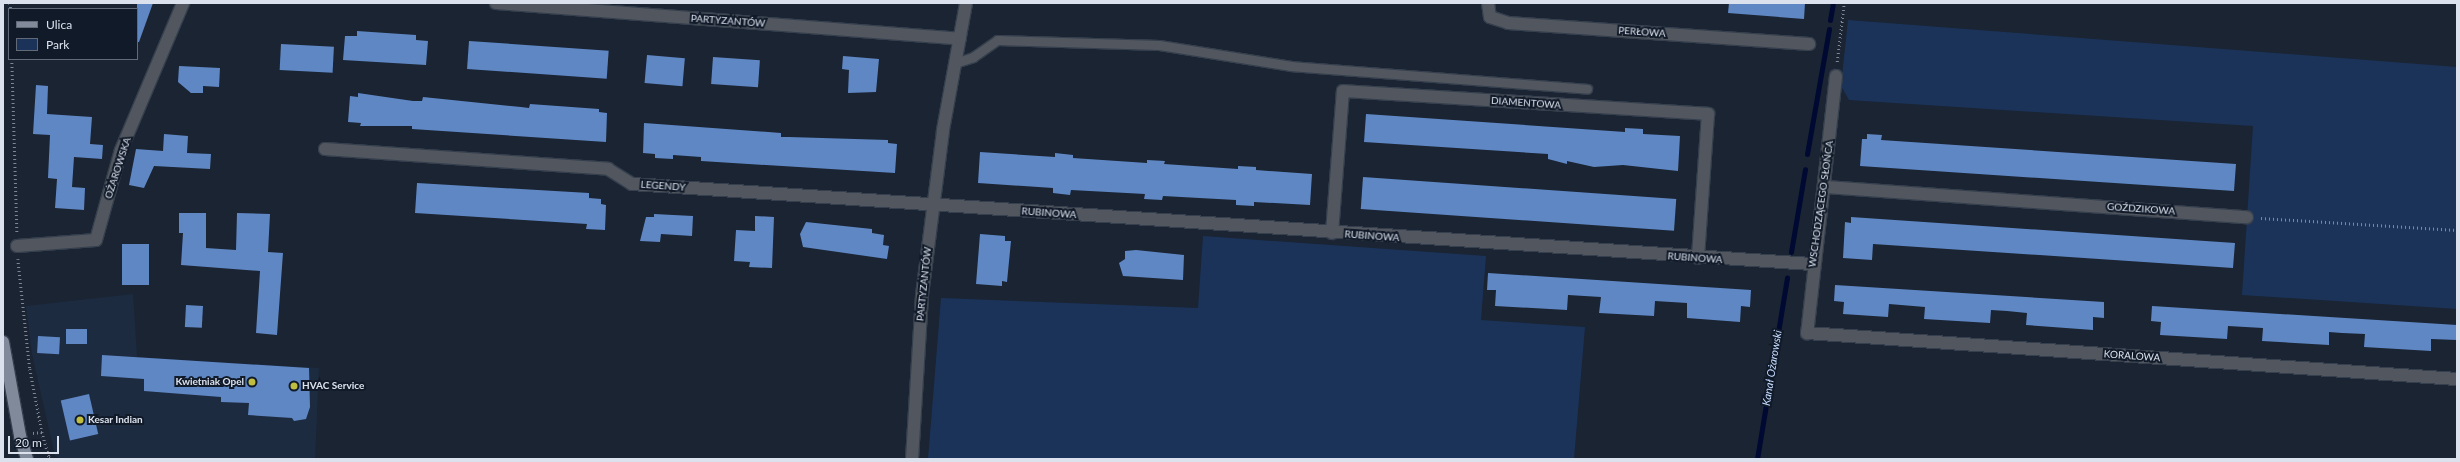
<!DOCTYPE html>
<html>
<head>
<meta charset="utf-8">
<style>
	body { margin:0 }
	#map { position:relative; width:2460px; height:462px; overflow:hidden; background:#1a2433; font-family:Lato,sans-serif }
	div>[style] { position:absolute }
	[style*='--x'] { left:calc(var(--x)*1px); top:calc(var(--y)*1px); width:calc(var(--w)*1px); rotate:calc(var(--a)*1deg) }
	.built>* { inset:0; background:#1d2b40 }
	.green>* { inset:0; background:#1b3359 }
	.stream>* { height:5px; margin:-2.5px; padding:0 2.5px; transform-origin:2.5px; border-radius:2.5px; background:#000931 }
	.building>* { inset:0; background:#5f87c4; transform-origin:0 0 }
	.path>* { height:2.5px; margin-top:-1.25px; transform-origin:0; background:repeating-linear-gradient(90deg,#7f8794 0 1px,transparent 0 4px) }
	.roads { filter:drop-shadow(1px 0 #353f4d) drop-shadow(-1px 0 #353f4d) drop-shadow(0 1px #353f4d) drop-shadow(0 -1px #353f4d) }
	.lane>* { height:9px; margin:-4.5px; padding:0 4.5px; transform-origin:4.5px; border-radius:4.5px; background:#52575f }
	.street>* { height:12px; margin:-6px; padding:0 6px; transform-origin:6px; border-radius:6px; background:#52575f }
	.primary>* { height:12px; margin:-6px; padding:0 6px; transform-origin:6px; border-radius:6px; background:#808a9b }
	.dots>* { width:11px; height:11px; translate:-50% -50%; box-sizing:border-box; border:2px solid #111a29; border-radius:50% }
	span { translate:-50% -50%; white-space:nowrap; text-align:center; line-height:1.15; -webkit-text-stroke:4px #111a29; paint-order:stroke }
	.street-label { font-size:10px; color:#dbe2ed }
	.poi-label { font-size:10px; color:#dbe2ed; font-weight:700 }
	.right { translate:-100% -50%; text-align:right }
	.left { translate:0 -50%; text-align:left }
	.water-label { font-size:11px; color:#c6dcff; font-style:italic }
	.frame { position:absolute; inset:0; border:4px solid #dbe2ed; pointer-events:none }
	.legend { position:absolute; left:8px; top:8px; width:130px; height:52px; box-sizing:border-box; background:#111a29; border:1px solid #626a77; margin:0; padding:5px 7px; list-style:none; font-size:12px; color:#dbe2ed }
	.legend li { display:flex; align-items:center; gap:8px; height:20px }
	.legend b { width:20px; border:1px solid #626a77 }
	.scale { position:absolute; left:8px; top:436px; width:51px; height:18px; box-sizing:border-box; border:2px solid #dbe2ed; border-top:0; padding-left:5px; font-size:12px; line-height:14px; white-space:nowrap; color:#dbe2ed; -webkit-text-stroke:3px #111a29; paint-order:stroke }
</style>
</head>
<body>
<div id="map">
	<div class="built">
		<div style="clip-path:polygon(133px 294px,137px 357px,319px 368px,315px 459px,62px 459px,55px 456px,32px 354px,26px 306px)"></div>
	</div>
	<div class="green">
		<div style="clip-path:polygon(1848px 20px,2457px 67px,2457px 309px,2242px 295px,2253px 126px,1849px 100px,1841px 86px)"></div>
		<div style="clip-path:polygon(1203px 236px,1486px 256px,1481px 320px,1585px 327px,1574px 459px,928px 459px,941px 298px,1198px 308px)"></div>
	</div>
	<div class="stream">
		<div style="--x:1830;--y:20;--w:17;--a:-80"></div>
		<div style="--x:1807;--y:154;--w:127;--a:-80"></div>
		<div style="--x:1791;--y:252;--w:84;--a:-80.4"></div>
		<div style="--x:1757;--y:459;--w:184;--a:-80.6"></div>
	</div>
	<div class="building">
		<div style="clip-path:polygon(137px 3px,153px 3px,139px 42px,137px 42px)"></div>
		<div style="clip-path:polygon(1729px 3px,1805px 3px,1804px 19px,1728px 13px)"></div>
		<div style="clip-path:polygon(357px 31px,416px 35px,416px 40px,428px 41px,426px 65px,343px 60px,345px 36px,357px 36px)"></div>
		<div style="left:469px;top:41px;width:140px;height:28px;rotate:4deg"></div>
		<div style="left:281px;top:44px;width:53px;height:26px;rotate:3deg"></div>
		<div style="left:647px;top:55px;width:38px;height:28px;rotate:5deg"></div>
		<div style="clip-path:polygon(843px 56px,879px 59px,876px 92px,848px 93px,849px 70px,842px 69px)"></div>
		<div style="left:713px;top:57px;width:47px;height:27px;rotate:4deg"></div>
		<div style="clip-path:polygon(179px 66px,220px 68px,219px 87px,203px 86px,203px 93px,191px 93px,178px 82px)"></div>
		<div style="clip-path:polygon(36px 85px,48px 86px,47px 114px,92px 117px,90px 144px,103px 145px,102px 159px,74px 157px,72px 187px,85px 188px,84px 210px,55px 208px,57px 179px,48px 178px,50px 135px,33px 134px)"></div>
		<div style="clip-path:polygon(358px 93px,413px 101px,422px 101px,423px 97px,521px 107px,529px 108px,530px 104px,599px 109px,599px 112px,607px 113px,606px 142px,412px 129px,412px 126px,360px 126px,361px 123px,348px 122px,350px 96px,358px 97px)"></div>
		<div style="clip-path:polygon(1366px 114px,1625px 132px,1625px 128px,1643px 129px,1643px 134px,1680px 136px,1678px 171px,1623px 165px,1594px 167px,1567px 161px,1567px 164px,1548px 159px,1548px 154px,1364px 142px)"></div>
		<div style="clip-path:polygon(644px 123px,781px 133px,781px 137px,789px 137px,888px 140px,888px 143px,897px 144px,895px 173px,701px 161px,701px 157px,673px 155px,673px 159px,655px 158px,655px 154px,643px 153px)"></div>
		<div style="clip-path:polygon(164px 134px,188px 136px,187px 153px,211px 154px,210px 169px,154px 166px,144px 188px,129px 185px,136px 149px,163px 151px)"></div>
		<div style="clip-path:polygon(1867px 134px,1882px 135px,1881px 140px,2236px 164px,2234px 191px,1860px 166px,1862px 139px,1867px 139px)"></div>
		<div style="clip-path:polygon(980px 152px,1055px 157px,1055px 153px,1073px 155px,1073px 158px,1147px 163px,1147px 160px,1165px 161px,1164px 164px,1238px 169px,1238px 166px,1256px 167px,1256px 170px,1312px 174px,1310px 205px,1254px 202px,1254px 206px,1236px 205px,1236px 200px,1163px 196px,1162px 200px,1144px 199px,1145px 194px,1071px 190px,1070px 195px,1053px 193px,1053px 188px,978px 183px)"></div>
		<div style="left:1363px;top:177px;width:314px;height:32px;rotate:4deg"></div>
		<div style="clip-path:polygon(417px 183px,589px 193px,589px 198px,601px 199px,601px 204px,606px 205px,605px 230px,586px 229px,587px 224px,415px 213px)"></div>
		<div style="clip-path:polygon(179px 213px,206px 213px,206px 248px,236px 250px,237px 213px,270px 214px,268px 252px,283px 253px,277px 335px,256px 333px,260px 271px,181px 265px,183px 233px,179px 233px)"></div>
		<div style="clip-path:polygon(654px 214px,693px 216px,692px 236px,661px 234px,660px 242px,640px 241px,646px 217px,654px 217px)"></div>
		<div style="clip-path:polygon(755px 216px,774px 217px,772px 268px,749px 267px,750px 262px,734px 261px,736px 230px,755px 231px)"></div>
		<div style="clip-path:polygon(1851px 217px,2235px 243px,2233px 268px,1873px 244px,1872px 260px,1843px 258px,1845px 222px,1851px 223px)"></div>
		<div style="clip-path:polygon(806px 222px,872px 229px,872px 233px,884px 235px,883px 245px,889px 246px,887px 259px,803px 247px,800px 234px)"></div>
		<div style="clip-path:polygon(980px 234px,1005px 236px,1005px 241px,1011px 241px,1007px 282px,1002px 281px,1002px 286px,976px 284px)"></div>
		<div style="left:122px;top:244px;width:27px;height:41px"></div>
		<div style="clip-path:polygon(1136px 250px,1184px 255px,1183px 280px,1123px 276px,1119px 263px,1125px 259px,1125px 251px)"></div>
		<div style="clip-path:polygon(1488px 273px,1751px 290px,1750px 307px,1741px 306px,1740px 322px,1687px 318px,1687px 303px,1655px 301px,1654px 316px,1599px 313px,1601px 297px,1568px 295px,1567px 310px,1495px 306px,1496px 290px,1487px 290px)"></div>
		<div style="clip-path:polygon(1835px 285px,2104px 302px,2104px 318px,2093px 317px,2093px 330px,2026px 325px,2027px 313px,2007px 311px,1991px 310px,1990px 323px,1924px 319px,1925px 307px,1889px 304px,1888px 317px,1843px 314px,1844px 302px,1834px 301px)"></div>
		<div style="left:186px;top:305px;width:17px;height:22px;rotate:3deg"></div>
		<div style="clip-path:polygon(2152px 306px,2457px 325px,2457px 340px,2431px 339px,2431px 351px,2364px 347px,2365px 334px,2342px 333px,2329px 332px,2329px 345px,2262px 341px,2263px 328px,2228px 326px,2227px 339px,2160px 335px,2161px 322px,2151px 321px)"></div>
		<div style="left:66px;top:329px;width:21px;height:15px"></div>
		<div style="left:38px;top:336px;width:22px;height:17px;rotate:3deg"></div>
		<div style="clip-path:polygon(102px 355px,309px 368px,310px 407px,306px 419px,294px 421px,292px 418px,248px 415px,249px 403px,221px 402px,221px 397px,144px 391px,144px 379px,101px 376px)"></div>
		<div style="left:89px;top:394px;width:41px;height:29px;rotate:77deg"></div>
	</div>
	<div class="path">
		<div style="--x:10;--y:3;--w:6;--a:81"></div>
		<div style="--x:12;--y:59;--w:173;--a:88.3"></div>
		<div style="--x:1837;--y:62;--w:59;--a:-83.2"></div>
		<div style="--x:2261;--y:218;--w:196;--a:3.5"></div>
		<div style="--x:18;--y:259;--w:111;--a:83.8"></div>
		<div style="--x:30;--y:369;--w:64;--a:79.2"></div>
		<div style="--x:42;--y:432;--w:26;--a:74"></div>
		<div style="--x:49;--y:457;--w:4;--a:27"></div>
		<div style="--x:33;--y:433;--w:9;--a:-6"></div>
	</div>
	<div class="roads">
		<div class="lane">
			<div style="--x:955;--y:63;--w:19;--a:-18"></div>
			<div style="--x:973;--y:57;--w:29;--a:-35"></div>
			<div style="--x:997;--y:40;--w:162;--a:1.8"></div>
			<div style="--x:1159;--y:45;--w:134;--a:9"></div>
			<div style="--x:1291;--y:66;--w:297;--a:4.4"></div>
		</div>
		<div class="street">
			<div style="--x:496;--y:3;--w:465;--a:4.4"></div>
			<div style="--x:1488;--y:3;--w:14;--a:82"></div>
			<div style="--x:1490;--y:17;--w:19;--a:18"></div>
			<div style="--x:1508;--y:23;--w:302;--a:4"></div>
			<div style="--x:1836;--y:76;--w:259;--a:96.4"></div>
			<div style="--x:1807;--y:333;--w:652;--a:4.05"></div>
			<div style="--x:325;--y:149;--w:284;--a:4"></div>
			<div style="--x:608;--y:169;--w:28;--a:32"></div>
			<div style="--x:632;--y:184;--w:1183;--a:3.88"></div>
			<div style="--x:1825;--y:187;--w:423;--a:4.1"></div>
			<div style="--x:1332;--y:233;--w:142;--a:-85.6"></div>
			<div style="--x:1343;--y:91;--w:366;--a:3.6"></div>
			<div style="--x:1708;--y:114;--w:144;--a:94"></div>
			<div style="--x:17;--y:246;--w:79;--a:-4.3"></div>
			<div style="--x:96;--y:240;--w:93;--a:-74.5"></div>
			<div style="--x:121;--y:150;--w:160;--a:-67.1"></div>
			<div style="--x:912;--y:459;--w:164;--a:-86.5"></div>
			<div style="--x:922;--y:295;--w:166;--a:-82.7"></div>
			<div style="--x:943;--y:130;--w:129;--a:-79.7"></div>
		</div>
		<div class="primary">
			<div style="--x:3;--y:342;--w:96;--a:79.7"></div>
			<div style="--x:20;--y:436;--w:24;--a:73"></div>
		</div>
	</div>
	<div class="dots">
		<div style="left:252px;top:382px;background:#bfbe41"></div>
		<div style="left:294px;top:386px;background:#bfbe41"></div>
		<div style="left:80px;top:420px;background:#bfbe41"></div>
	</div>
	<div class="street-label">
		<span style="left:728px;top:21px;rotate:4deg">PARTYZANTÓW</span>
		<span style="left:1642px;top:32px;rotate:4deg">PERŁOWA</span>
		<span style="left:1526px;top:103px;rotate:4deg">DIAMENTOWA</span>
		<span style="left:118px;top:168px;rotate:-72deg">OŻAROWSKA</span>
		<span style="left:663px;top:186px;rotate:4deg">LEGENDY</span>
		<span style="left:1821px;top:204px;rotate:-82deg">WSCHODZĄCEGO SŁOŃCA</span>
		<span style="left:2141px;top:209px;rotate:4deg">GOŹDZIKOWA</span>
		<span style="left:1049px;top:213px;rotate:4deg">RUBINOWA</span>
		<span style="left:1372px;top:236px;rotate:4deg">RUBINOWA</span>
		<span style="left:1695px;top:258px;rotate:4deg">RUBINOWA</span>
		<span style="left:924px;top:284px;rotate:-84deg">PARTYZANTÓW</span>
		<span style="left:2132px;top:356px;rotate:4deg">KORALOWA</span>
	</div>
	<div class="poi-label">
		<span class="right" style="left:244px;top:382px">Kwietniak Opel</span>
		<span class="left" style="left:302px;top:386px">HVAC Service</span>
		<span class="left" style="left:88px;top:420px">Kesar Indian</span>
	</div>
	<div class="water-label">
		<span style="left:1772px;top:368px;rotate:-81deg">Kanał Ożarowski</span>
	</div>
	<div class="frame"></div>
	<ul class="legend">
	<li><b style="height:5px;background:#808a9b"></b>Ulica</li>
	<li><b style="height:11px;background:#1b3359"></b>Park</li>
	</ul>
	<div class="scale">20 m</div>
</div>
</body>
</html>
